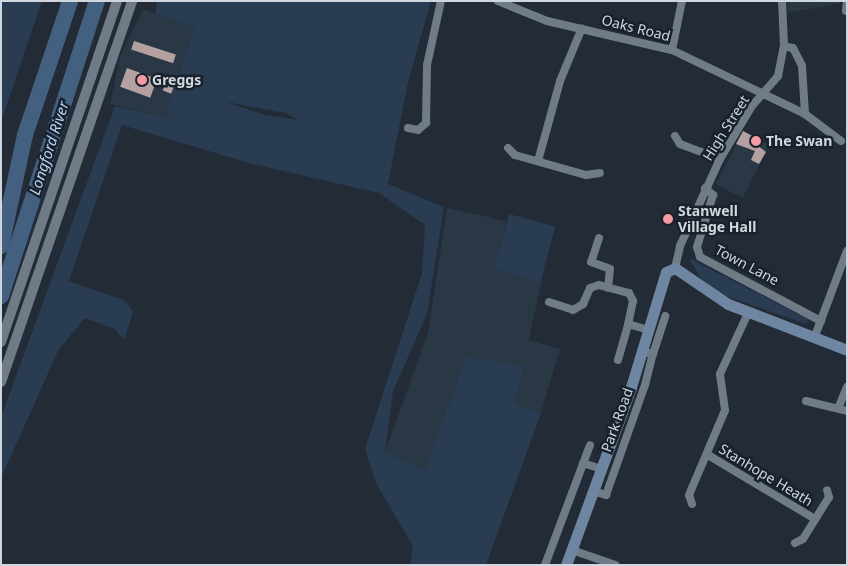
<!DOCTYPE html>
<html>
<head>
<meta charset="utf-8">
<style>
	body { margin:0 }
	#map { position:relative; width:848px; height:566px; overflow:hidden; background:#222b36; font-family:"Noto Sans",sans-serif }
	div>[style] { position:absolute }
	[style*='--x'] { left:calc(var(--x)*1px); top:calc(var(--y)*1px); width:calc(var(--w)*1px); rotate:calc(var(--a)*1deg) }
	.built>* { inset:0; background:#2a3846; transform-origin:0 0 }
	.green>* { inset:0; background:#2a3c52; transform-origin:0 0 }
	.river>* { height:16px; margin:-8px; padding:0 8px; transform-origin:8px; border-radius:8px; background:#446080 }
	.building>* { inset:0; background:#b4a0a1; transform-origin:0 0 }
	.minor>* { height:8px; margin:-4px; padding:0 4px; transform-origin:4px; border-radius:4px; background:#707b88 }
	.tertiary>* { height:10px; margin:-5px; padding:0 5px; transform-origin:5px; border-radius:5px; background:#707b88 }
	.secondary>* { height:11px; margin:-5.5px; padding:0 5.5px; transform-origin:5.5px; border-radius:5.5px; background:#6f86a2 }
	.dots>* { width:14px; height:14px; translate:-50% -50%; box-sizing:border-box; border:2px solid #19222c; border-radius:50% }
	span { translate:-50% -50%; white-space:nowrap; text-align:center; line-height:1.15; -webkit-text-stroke:5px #19222c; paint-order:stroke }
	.street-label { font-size:14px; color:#d0d6dd }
	.poi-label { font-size:14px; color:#d0d6dd; font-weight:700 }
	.left { translate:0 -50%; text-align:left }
	.water-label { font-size:15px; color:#b6d3f4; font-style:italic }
	.frame { position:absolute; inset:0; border:2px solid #d0d6dd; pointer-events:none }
</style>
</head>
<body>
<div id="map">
	<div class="built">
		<div style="clip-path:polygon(787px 1px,840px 1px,840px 3px,788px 13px)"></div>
		<div style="clip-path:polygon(143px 9px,194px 28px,165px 117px,110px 104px,120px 57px)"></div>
		<div style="left:743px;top:131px;width:30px;height:60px;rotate:27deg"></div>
		<div style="clip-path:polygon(447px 208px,506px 221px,496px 269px,542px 278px,529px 340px,560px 349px,541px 413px,514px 404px,425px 471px,385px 452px,428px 333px)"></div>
	</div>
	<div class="green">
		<div style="clip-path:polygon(1px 1px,42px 1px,1px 122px)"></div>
		<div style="clip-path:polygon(evenodd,157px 1px,431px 1px,408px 82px,388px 184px,444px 207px,427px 314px,393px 391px,385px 452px,425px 470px,467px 355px,481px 362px,484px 358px,524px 367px,514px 404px,541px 413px,486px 565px,410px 565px,413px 546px,376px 483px,365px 449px,422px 273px,425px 225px,379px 193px,249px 163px,122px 125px,69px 281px,126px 301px,133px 312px,124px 340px,115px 329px,85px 318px,59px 349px,1px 478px,1px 417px,115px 106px,165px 117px,194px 28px,155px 13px,157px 1px,226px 102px,286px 113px,298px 120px,265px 115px,226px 102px)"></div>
		<div style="left:509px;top:214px;width:48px;height:57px;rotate:15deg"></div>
		<div style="clip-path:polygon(689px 258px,808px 319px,806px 324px,723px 295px,700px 278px)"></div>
	</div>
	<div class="river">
		<div style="--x:1;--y:246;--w:114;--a:-77.8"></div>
		<div style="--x:25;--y:135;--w:141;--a:-71.4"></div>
		<div style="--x:1;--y:296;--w:310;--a:-72"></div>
	</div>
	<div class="building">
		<div style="left:134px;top:41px;width:44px;height:9px;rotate:18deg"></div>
		<div style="left:127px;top:68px;width:32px;height:20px;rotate:20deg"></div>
		<div style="left:166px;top:82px;width:9px;height:9px;rotate:21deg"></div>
		<div style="clip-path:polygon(743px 131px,760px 140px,757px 145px,766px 152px,759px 164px,751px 160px,755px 151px,736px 144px)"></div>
	</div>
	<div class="minor">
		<div style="--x:498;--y:1;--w:53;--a:22.2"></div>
		<div style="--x:547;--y:21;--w:128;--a:13.1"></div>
		<div style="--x:672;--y:50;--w:148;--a:25.7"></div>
		<div style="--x:805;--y:114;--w:45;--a:36.9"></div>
		<div style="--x:846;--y:11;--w:10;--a:-84"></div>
		<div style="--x:784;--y:46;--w:9;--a:13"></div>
		<div style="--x:793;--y:48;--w:20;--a:63"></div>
		<div style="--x:802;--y:66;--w:48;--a:86.4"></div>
		<div style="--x:672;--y:50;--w:50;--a:-78.5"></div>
		<div style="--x:408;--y:128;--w:10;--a:11"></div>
		<div style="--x:418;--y:130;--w:11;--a:-41"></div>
		<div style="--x:426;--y:123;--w:58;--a:-89"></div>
		<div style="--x:427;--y:65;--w:66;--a:-77.7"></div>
		<div style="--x:675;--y:136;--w:9;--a:58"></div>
		<div style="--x:680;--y:144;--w:43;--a:20.6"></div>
		<div style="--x:508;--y:148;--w:10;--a:45"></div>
		<div style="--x:515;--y:155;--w:74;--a:15.7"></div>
		<div style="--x:586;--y:175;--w:14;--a:-8"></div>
		<div style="--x:538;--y:161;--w:83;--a:-74.6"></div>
		<div style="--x:560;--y:81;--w:57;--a:-67.5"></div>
		<div style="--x:705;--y:188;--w:11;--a:41"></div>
		<div style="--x:713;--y:195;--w:54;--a:107.1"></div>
		<div style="--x:697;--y:247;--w:10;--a:73"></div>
		<div style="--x:700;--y:257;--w:137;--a:27.9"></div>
		<div style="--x:599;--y:238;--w:25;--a:108"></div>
		<div style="--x:591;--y:262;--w:20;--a:20"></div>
		<div style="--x:610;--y:269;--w:19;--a:96"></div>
		<div style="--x:675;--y:268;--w:23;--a:-77"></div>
		<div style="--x:680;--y:246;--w:96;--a:-65.3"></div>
		<div style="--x:720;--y:159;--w:62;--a:-58.9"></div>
		<div style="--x:752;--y:106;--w:40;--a:-49"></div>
		<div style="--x:778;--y:76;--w:31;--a:-79"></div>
		<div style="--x:784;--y:46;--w:45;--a:-92.5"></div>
		<div style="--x:549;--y:302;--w:25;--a:18"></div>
		<div style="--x:573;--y:310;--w:12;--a:-31"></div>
		<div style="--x:583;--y:304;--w:17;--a:-66"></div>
		<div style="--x:590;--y:288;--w:9;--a:-18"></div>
		<div style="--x:599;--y:285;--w:31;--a:15"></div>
		<div style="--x:629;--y:293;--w:9;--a:63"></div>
		<div style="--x:633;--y:301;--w:24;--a:102"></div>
		<div style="--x:815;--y:336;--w:91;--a:-69.4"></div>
		<div style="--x:653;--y:354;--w:40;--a:-72"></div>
		<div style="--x:618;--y:360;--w:37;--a:-74"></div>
		<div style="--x:628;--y:324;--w:19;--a:16"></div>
		<div style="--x:806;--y:401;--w:42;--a:13.7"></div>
		<div style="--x:839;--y:406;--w:21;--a:-67"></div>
		<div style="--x:708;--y:455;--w:125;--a:30.9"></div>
		<div style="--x:583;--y:463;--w:20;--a:18"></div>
		<div style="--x:593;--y:491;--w:14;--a:17"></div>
		<div style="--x:606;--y:495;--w:117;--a:-70.5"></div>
		<div style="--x:645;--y:385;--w:32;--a:-76"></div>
		<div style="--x:653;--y:354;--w:12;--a:-166"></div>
		<div style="--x:692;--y:504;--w:9;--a:-108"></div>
		<div style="--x:689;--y:495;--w:92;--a:-67"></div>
		<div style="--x:725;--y:410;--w:36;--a:-98"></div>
		<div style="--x:720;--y:374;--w:69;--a:-65.3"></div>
		<div style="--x:795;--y:543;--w:9;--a:-27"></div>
		<div style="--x:803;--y:539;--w:49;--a:-58.2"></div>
		<div style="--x:829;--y:497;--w:7;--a:-106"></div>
		<div style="--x:572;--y:550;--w:46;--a:19.2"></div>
		<div style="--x:545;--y:565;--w:128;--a:-69.4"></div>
	</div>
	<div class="tertiary">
		<div style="--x:1;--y:342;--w:360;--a:-71.2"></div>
		<div style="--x:1;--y:382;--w:403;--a:-71"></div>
	</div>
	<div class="secondary">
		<div style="--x:566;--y:565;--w:189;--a:-69.9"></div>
		<div style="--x:631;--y:387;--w:120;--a:-73.1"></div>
		<div style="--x:666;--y:272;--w:10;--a:-24"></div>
		<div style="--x:675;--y:268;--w:64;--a:34.2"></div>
		<div style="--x:728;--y:304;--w:128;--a:21.1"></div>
	</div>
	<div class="dots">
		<div style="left:142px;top:80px;background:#f49aa3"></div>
		<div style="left:756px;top:141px;background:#f49aa3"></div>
		<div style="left:668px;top:219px;background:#f49aa3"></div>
	</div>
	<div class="street-label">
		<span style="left:636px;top:28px;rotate:14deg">Oaks Road</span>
		<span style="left:726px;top:128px;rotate:-58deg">High Street</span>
		<span style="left:747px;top:265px;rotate:28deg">Town Lane</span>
		<span style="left:617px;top:420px;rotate:-70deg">Park Road</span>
		<span style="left:766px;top:475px;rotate:31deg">Stanhope Heath</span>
	</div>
	<div class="poi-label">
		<span class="left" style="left:152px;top:80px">Greggs</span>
		<span class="left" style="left:766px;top:141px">The Swan</span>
		<span class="left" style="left:678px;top:219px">Stanwell<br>Village Hall</span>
	</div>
	<div class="water-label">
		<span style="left:49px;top:148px;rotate:-72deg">Longford River</span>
	</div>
	<div class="frame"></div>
</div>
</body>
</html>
